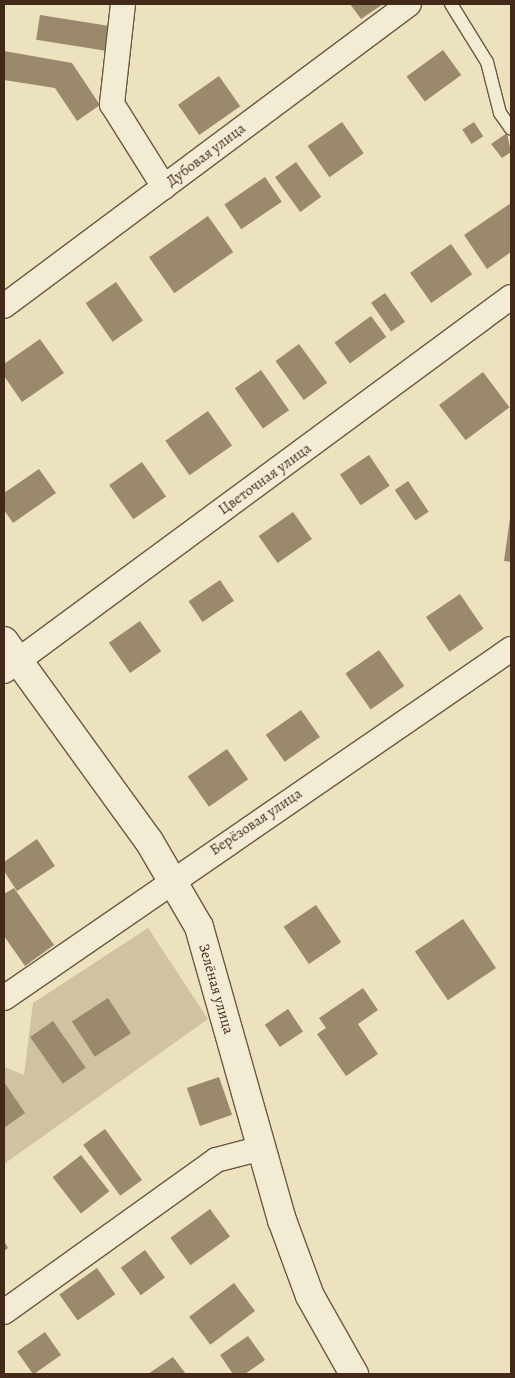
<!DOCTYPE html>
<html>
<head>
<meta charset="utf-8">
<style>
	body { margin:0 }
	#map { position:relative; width:515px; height:1378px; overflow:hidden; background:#ece2be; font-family:Alegreya,serif }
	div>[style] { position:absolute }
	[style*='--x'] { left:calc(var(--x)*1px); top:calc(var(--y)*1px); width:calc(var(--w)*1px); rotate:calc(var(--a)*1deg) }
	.green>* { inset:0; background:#cfc3a2 }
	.building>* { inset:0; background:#9b896e; transform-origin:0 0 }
	.roads { filter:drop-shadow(1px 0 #6d5742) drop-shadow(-1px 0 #6d5742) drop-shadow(0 1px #6d5742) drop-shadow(0 -1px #6d5742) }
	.service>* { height:12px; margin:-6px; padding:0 6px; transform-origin:6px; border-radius:6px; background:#f3ecd5 }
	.minor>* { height:24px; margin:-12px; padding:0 12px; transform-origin:12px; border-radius:12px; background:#f3ecd5 }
	.tertiary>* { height:28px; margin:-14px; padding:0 14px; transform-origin:14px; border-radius:14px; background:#f3ecd5 }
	span { translate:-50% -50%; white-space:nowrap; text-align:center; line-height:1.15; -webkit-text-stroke:4px #f3ecd5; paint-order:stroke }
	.street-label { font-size:15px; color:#432918 }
	.frame { position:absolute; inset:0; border:5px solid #432918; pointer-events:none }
</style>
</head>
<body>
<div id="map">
	<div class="green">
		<div style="clip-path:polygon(148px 928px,208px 1019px,4px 1164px,4px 1067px,24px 1075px,33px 1003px)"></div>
	</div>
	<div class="building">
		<div style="clip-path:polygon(350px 4px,383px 4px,361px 19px)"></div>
		<div style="left:40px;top:15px;width:72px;height:25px;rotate:9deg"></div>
		<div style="left:443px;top:50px;width:31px;height:45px;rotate:54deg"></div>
		<div style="clip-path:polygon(4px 51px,72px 63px,100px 105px,77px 121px,55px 88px,4px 80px)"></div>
		<div style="left:219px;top:76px;width:37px;height:50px;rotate:55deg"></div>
		<div style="left:342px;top:122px;width:38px;height:42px;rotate:55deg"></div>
		<div style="left:474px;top:122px;width:17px;height:14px;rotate:57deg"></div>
		<div style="clip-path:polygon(507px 133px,511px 152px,502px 158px,491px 144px)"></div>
		<div style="left:296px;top:162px;width:43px;height:26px;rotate:54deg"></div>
		<div style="left:265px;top:177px;width:30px;height:49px;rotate:56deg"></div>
		<div style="clip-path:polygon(511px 203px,511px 252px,487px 269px,464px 235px)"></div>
		<div style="left:208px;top:216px;width:44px;height:72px;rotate:55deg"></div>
		<div style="left:451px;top:244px;width:37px;height:50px;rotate:55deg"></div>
		<div style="left:116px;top:282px;width:47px;height:37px;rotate:55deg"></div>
		<div style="left:385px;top:293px;width:35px;height:17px;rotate:55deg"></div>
		<div style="left:371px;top:316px;width:26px;height:45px;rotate:54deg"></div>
		<div style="clip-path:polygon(40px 339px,64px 373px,22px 402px,4px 376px,4px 364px)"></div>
		<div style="left:299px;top:344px;width:48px;height:29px;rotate:54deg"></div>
		<div style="left:261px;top:370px;width:49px;height:32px;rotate:55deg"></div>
		<div style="left:483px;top:372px;width:44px;height:55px;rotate:53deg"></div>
		<div style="left:208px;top:411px;width:42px;height:52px;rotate:55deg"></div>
		<div style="left:369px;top:455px;width:37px;height:35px;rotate:56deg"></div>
		<div style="left:142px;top:462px;width:42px;height:40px;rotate:55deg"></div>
		<div style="clip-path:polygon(39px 469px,56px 493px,13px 523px,4px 510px,4px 493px)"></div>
		<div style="left:408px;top:481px;width:37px;height:16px;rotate:56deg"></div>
		<div style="left:293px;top:512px;width:33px;height:42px;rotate:55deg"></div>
		<div style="clip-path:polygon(510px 518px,511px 518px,511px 562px,504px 561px)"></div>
		<div style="left:220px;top:580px;width:25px;height:38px;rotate:56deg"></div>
		<div style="left:460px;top:594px;width:42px;height:41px;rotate:56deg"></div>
		<div style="left:140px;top:621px;width:37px;height:38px;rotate:55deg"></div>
		<div style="left:379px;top:650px;width:44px;height:41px;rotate:55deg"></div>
		<div style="left:301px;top:710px;width:33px;height:43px;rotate:55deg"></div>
		<div style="left:227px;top:749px;width:37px;height:48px;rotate:55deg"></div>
		<div style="clip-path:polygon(37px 839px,55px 866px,17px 891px,4px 871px,4px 862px)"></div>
		<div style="clip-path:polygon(14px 888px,54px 945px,25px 966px,4px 936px,4px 894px)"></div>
		<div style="left:316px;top:905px;width:45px;height:39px;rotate:56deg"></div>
		<div style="left:463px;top:919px;width:59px;height:58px;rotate:56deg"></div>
		<div style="clip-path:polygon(363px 988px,378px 1010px,358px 1024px,378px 1054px,346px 1076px,317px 1034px,326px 1028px,319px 1018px)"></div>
		<div style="left:108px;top:998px;width:42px;height:43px;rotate:57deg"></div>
		<div style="left:288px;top:1009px;width:27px;height:28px;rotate:56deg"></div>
		<div style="left:53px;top:1021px;width:57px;height:28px;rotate:55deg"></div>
		<div style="left:219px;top:1077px;width:40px;height:34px;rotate:71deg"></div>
		<div style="clip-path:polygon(4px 1082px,25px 1113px,4px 1128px)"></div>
		<div style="left:105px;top:1129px;width:63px;height:27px;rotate:54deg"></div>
		<div style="left:81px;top:1155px;width:46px;height:36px;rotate:52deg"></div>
		<div style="left:210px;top:1209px;width:34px;height:49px;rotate:54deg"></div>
		<div style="clip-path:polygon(4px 1241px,8px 1248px,4px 1251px)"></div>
		<div style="left:145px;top:1250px;width:34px;height:30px;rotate:54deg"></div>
		<div style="left:97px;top:1268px;width:32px;height:46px;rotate:55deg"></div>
		<div style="left:234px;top:1283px;width:35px;height:56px;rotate:53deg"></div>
		<div style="left:45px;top:1332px;width:28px;height:34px;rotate:55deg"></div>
		<div style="clip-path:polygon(248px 1336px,265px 1360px,245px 1374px,233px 1374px,220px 1355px)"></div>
		<div style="clip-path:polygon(173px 1357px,186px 1374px,148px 1374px)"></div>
	</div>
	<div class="roads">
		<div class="service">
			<div style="--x:451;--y:4;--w:68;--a:58.2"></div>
			<div style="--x:487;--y:62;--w:53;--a:75.7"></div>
			<div style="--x:500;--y:113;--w:19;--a:55"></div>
		</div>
		<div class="minor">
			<div style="--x:123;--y:4;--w:101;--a:96.3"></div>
			<div style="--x:112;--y:104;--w:98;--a:57.9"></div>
			<div style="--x:4;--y:306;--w:505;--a:-36.71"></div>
			<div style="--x:4;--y:671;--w:630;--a:-36.42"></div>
			<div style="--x:4;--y:998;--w:616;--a:-34.54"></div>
			<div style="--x:4;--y:1312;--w:261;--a:-35.6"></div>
			<div style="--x:216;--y:1160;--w:48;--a:-14.6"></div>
		</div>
		<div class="tertiary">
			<div style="--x:4;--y:641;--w:247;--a:54.1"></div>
			<div style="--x:149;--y:841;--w:99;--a:59.8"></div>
			<div style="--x:199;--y:927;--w:305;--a:74.2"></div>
			<div style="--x:282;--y:1220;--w:81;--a:69.8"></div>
			<div style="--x:310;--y:1296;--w:90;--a:60.6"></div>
		</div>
	</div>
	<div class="street-label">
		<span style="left:206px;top:155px;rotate:-37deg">Дубовая улица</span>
		<span style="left:265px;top:479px;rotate:-36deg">Цветочная улица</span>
		<span style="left:256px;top:822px;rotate:-34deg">Берёзовая улица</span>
		<span style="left:216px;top:989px;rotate:74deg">Зелёная улица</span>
	</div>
	<div class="frame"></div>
</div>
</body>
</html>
